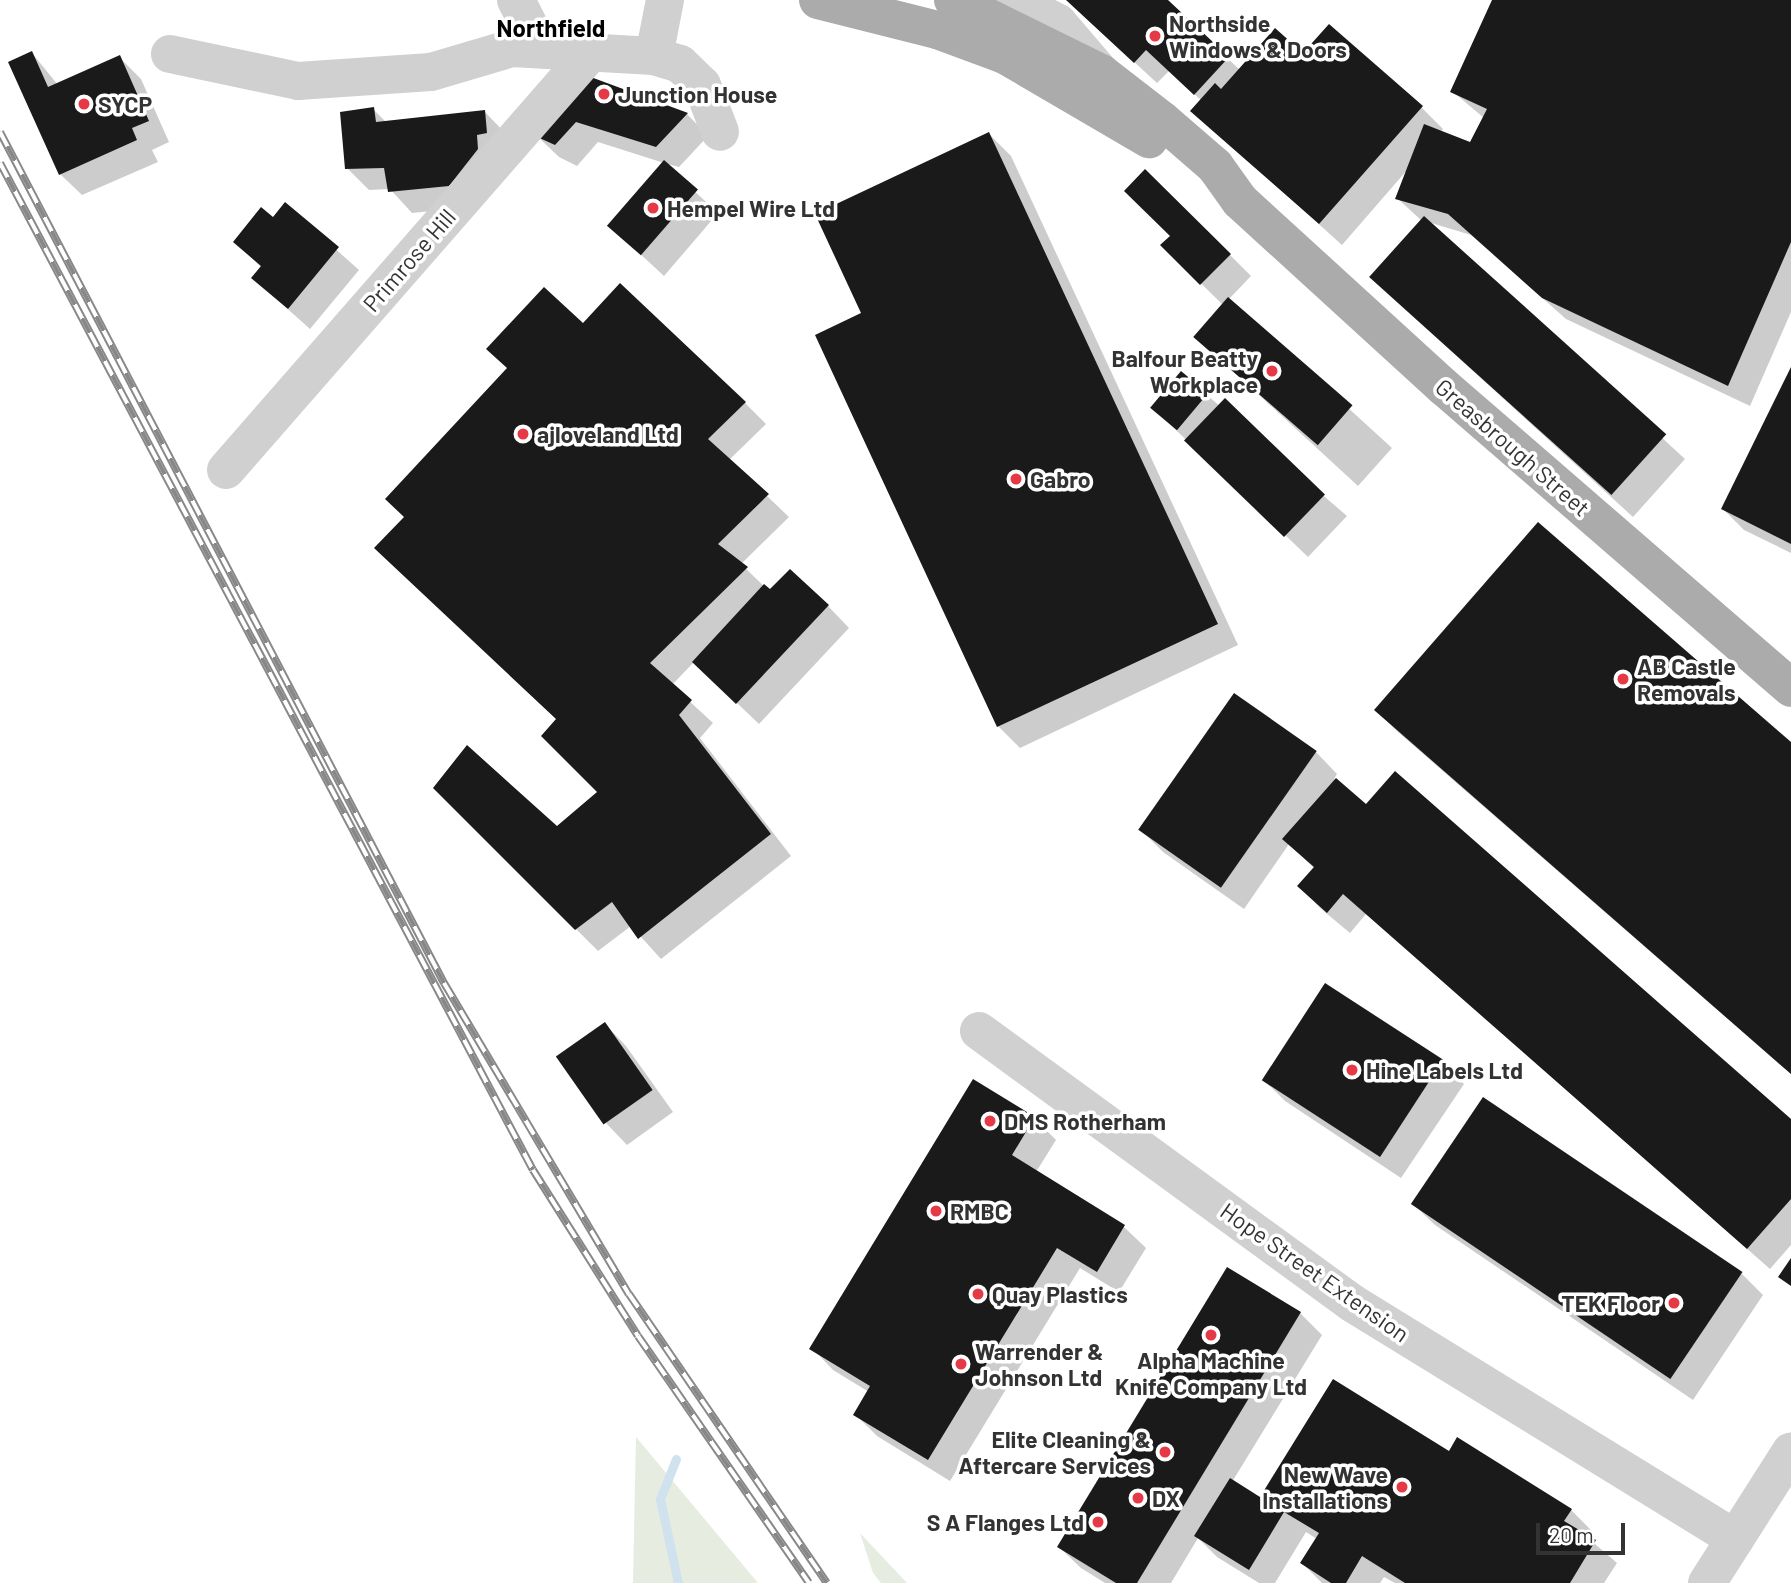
<!DOCTYPE html>
<html>
<head>
<meta charset="utf-8">
<style>
	body { margin:0 }
	#map { position:relative; width:1791px; height:1583px; overflow:hidden; background:#fff; font-family:Barlow,sans-serif }
	div>[style] { position:absolute }
	[style*='--x'] { left:calc(var(--x)*1px); top:calc(var(--y)*1px); width:calc(var(--w)*1px); rotate:calc(var(--a)*1deg) }
	.green>* { inset:0; background:#e6ecdf }
	.shadow>* { inset:0; background:#0003 }
	.stream>* { height:9px; margin:-4.5px; padding:0 4.5px; transform-origin:4.5px; border-radius:4.5px; background:#cfe2ee }
	.building>* { inset:0; background:#1a1a1a; transform-origin:0 0 }
	.minor>* { height:38px; margin:-19px; padding:0 19px; transform-origin:19px; border-radius:19px; background:#d0d0d0 }
	.major>* { height:38px; margin:-19px; padding:0 19px; transform-origin:19px; border-radius:19px; background:#ababab }
	.rail>* { height:8px; margin-top:-4px; transform-origin:0; background:repeating-linear-gradient(90deg,#fff 0 16px,#888 0 32px); box-sizing:border-box; border-block:2px solid #888 }
	.dots>* { width:19px; height:19px; translate:-50% -50%; box-sizing:border-box; border:4px solid #fff; border-radius:50% }
	span { translate:-50% -50%; white-space:nowrap; text-align:center; line-height:1.15; -webkit-text-stroke:7px #fff; paint-order:stroke }
	.poi-label { font-size:23px; color:#333; font-weight:700 }
	.left { translate:0 -50%; text-align:left }
	.right { translate:-100% -50%; text-align:right }
	.street-label { font-size:23px; color:#333 }
	.neighbourhood-label { font-size:24px; color:#000; font-weight:700 }
	.scale { position:absolute; left:1536px; top:1523px; width:89px; height:32px; box-sizing:border-box; border:4px solid #333; border-top:0; padding-left:9px; font-size:21px; line-height:24px; white-space:nowrap; color:#333; -webkit-text-stroke:5px #fff; paint-order:stroke }
</style>
</head>
<body>
<div id="map">
	<div class="green">
		<div style="clip-path:polygon(636px 1437px,758px 1583px,633px 1583px)"></div>
		<div style="clip-path:polygon(860px 1533px,907px 1583px,881px 1583px,873px 1573px)"></div>
	</div>
	<div class="shadow">
		<div style="clip-path:polygon(1067px 0,1165px 0,1240px 70px,1304px 55px,1421px 107px,1443px 129px,1440px 132px,1470px 145px,1484px 118px,1452px 91px,1494px 0,1791px 0,1791px 312px,1750px 406px,1566px 319px,1471px 235px,1428px 222px,1685px 459px,1633px 517px,1393px 298px,1422px 221px,1397px 198px,1408px 169px,1342px 245px,1193px 111px,1202px 101px,1169px 71px,1157px 83px)"></div>
		<div style="clip-path:polygon(32px 53px,58px 85px,119px 57px,141px 79px,169px 142px,152px 150px,158px 162px,82px 195px,60px 174px)"></div>
		<div style="clip-path:polygon(588px 78px,687px 114px,708px 136px,679px 167px,664px 163px,718px 213px,664px 276px,610px 226px,664px 163px,598px 142px,577px 166px,559px 157px,537px 136px)"></div>
		<div style="clip-path:polygon(373px 109px,387px 123px,485px 112px,506px 134px,470px 207px,412px 213px,390px 189px,369px 190px,347px 168px)"></div>
		<div style="clip-path:polygon(989px 134px,1011px 156px,1238px 645px,1020px 748px,998px 726px,863px 314px)"></div>
		<div style="clip-path:polygon(285px 204px,359px 270px,310px 329px,253px 278px,262px 268px,235px 242px,273px 219px)"></div>
		<div style="clip-path:polygon(1190px 215px,1251px 276px,1229px 299px,1392px 448px,1358px 486px,1196px 337px,1223px 305px,1162px 245px)"></div>
		<div style="clip-path:polygon(583px 326px,745px 403px,766px 424px,729px 460px,789px 517px,741px 564px,770px 592px,828px 606px,849px 628px,759px 724px,694px 662px,672px 685px,713px 723px,700px 738px,791px 856px,661px 959px,631px 926px,598px 951px,435px 788px,557px 828px,600px 792px,557px 720px)"></div>
		<div style="clip-path:polygon(1791px 371px,1791px 553px,1744px 530px,1723px 509px)"></div>
		<div style="clip-path:polygon(1207px 395px,1347px 516px,1308px 557px,1152px 407px)"></div>
		<div style="clip-path:polygon(1376px 710px,1791px 744px,1791px 1074px,1398px 732px)"></div>
		<div style="clip-path:polygon(1316px 752px,1337px 774px,1334px 779px,1366px 806px,1791px 1121px,1791px 1245px,1770px 1269px,1366px 914px,1350px 933px,1320px 908px,1299px 886px,1315px 869px,1289px 844px,1244px 909px,1163px 852px,1141px 830px)"></div>
		<div style="clip-path:polygon(605px 1024px,626px 1046px,673px 1112px,627px 1145px,606px 1123px,559px 1057px)"></div>
		<div style="clip-path:polygon(1442px 1062px,1464px 1084px,1401px 1178px,1285px 1101px,1263px 1079px)"></div>
		<div style="clip-path:polygon(1034px 1118px,1056px 1140px,1036px 1172px,1124px 1227px,1146px 1248px,1119px 1292px,1080px 1268px,950px 1481px,877px 1436px,855px 1414px,869px 1392px,833px 1370px,812px 1348px)"></div>
		<div style="clip-path:polygon(1413px 1204px,1742px 1274px,1763px 1295px,1693px 1400px,1435px 1225px)"></div>
		<div style="clip-path:polygon(1300px 1313px,1322px 1335px,1232px 1482px,1260px 1499px,1449px 1453px,1571px 1510px,1592px 1531px,1588px 1538px,1617px 1563px,1604px 1583px,1395px 1583px,1384px 1577px,1380px 1583px,1322px 1583px,1302px 1563px,1317px 1539px,1306px 1532px,1275px 1583px,1259px 1583px,1217px 1557px,1198px 1538px,1171px 1583px,1105px 1583px,1081px 1568px,1059px 1547px)"></div>
	</div>
	<div class="stream">
		<div style="--x:676;--y:1459;--w:43;--a:111.8"></div>
		<div style="--x:660;--y:1499;--w:86;--a:77.9"></div>
	</div>
	<div class="building">
		<div style="clip-path:polygon(1066px 0,1168px 0,1229px 57px,1194px 95px,1146px 50px,1134px 63px)"></div>
		<div style="clip-path:polygon(1492px 0,1791px 0,1791px 242px,1728px 386px,1542px 298px,1448px 214px,1395px 199px,1424px 124px,1470px 142px,1487px 109px,1450px 92px)"></div>
		<div style="clip-path:polygon(1329px 24px,1423px 106px,1319px 224px,1190px 111px,1215px 83px,1221px 89px,1275px 28px,1303px 53px)"></div>
		<div style="clip-path:polygon(32px 51px,48px 87px,120px 55px,149px 121px,132px 128px,137px 140px,59px 175px,8px 62px)"></div>
		<div style="clip-path:polygon(588px 76px,688px 113px,656px 147px,576px 122px,555px 145px,535px 136px)"></div>
		<div style="clip-path:polygon(374px 107px,376px 122px,485px 110px,487px 133px,477px 135px,478px 149px,449px 186px,388px 192px,384px 168px,345px 169px,340px 112px)"></div>
		<div style="clip-path:polygon(989px 132px,1218px 624px,997px 727px,815px 335px,861px 313px,815px 214px)"></div>
		<div style="left:664px;top:160px;width:45px;height:87px;rotate:41deg"></div>
		<div style="clip-path:polygon(1145px 169px,1231px 254px,1200px 285px,1160px 245px,1170px 236px,1124px 191px)"></div>
		<div style="clip-path:polygon(285px 202px,339px 247px,288px 309px,251px 278px,261px 266px,233px 242px,261px 207px,273px 217px)"></div>
		<div style="left:1424px;top:216px;width:326px;height:82px;rotate:42deg"></div>
		<div style="clip-path:polygon(620px 283px,746px 402px,708px 439px,769px 494px,718px 544px,748px 567px,650px 663px,692px 700px,679px 715px,771px 834px,638px 939px,612px 902px,575px 930px,433px 788px,467px 745px,557px 826px,597px 792px,541px 736px,556px 719px,374px 548px,404px 517px,385px 499px,507px 368px,486px 349px,544px 287px,583px 323px)"></div>
		<div style="left:1228px;top:297px;width:165px;height:53px;rotate:41deg"></div>
		<div style="clip-path:polygon(1791px 367px,1791px 544px,1721px 509px)"></div>
		<div style="left:1181px;top:371px;width:35px;height:48px;rotate:40deg"></div>
		<div style="left:1225px;top:398px;width:139px;height:59px;rotate:44deg"></div>
		<div style="clip-path:polygon(1538px 522px,1791px 742px,1791px 1074px,1374px 710px)"></div>
		<div style="clip-path:polygon(790px 569px,829px 605px,736px 704px,692px 662px,764px 584px,770px 589px)"></div>
		<div style="left:1234px;top:693px;width:101px;height:167px;rotate:35deg"></div>
		<div style="clip-path:polygon(1395px 771px,1791px 1119px,1791px 1199px,1747px 1249px,1343px 894px,1327px 913px,1297px 886px,1314px 867px,1282px 839px,1336px 778px,1366px 804px)"></div>
		<div style="left:1325px;top:983px;width:141px;height:116px;rotate:33deg"></div>
		<div style="left:605px;top:1022px;width:83px;height:60px;rotate:55deg"></div>
		<div style="clip-path:polygon(973px 1079px,1035px 1117px,1012px 1155px,1125px 1225px,1097px 1272px,1057px 1248px,928px 1460px,853px 1415px,870px 1386px,809px 1349px)"></div>
		<div style="left:1483px;top:1097px;width:313px;height:129px;rotate:34deg"></div>
		<div style="clip-path:polygon(1791px 1258px,1791px 1286px,1778px 1277px)"></div>
		<div style="clip-path:polygon(1227px 1267px,1301px 1312px,1137px 1583px,1116px 1583px,1057px 1547px)"></div>
		<div style="clip-path:polygon(1333px 1379px,1449px 1451px,1457px 1437px,1572px 1509px,1564px 1521px,1596px 1540px,1570px 1583px,1405px 1583px,1362px 1556px,1346px 1583px,1331px 1583px,1300px 1563px,1319px 1533px,1284px 1512px,1249px 1570px,1194px 1536px,1230px 1478px,1260px 1497px)"></div>
	</div>
	<div class="minor">
		<div style="--x:516;--y:0;--w:55;--a:63"></div>
		<div style="--x:1015;--y:0;--w:49;--a:28.1"></div>
		<div style="--x:1058;--y:23;--w:66;--a:49.3"></div>
		<div style="--x:170;--y:54;--w:131;--a:11.9"></div>
		<div style="--x:298;--y:81;--w:133;--a:-3.9"></div>
		<div style="--x:431;--y:72;--w:84;--a:-16.5"></div>
		<div style="--x:512;--y:48;--w:142;--a:3.2"></div>
		<div style="--x:654;--y:56;--w:27;--a:17"></div>
		<div style="--x:680;--y:64;--w:30;--a:44"></div>
		<div style="--x:702;--y:85;--w:50;--a:69"></div>
		<div style="--x:654;--y:56;--w:57;--a:-78.9"></div>
		<div style="--x:226;--y:470;--w:556;--a:-48.86"></div>
		<div style="--x:979;--y:1031;--w:462;--a:36.1"></div>
		<div style="--x:1352;--y:1303;--w:450;--a:31.6"></div>
		<div style="--x:1707;--y:1583;--w:156;--a:-57.5"></div>
	</div>
	<div class="major">
		<div style="--x:818;--y:0;--w:123;--a:14.1"></div>
		<div style="--x:937;--y:30;--w:72;--a:20.2"></div>
		<div style="--x:1005;--y:55;--w:167;--a:30.3"></div>
		<div style="--x:953;--y:0;--w:165;--a:26.3"></div>
		<div style="--x:1101;--y:73;--w:78;--a:37.7"></div>
		<div style="--x:1163;--y:121;--w:69;--a:40.9"></div>
		<div style="--x:1215;--y:166;--w:43;--a:54.5"></div>
		<div style="--x:1240;--y:201;--w:277;--a:42.4"></div>
		<div style="--x:1445;--y:388;--w:458;--a:40.9"></div>
	</div>
	<div class="rail">
		<div style="--x:0;--y:132;--w:960;--a:62.45"></div>
		<div style="--x:444;--y:983;--w:362;--a:59.3"></div>
		<div style="--x:629;--y:1294;--w:350;--a:55.6"></div>
		<div style="--x:0;--y:163;--w:1139;--a:62.11"></div>
		<div style="--x:533;--y:1170;--w:196;--a:57.7"></div>
		<div style="--x:638;--y:1336;--w:300;--a:55.3"></div>
	</div>
	<div class="dots">
		<div style="left:1155px;top:36px;background:#e63946"></div>
		<div style="left:604px;top:94px;background:#e63946"></div>
		<div style="left:84px;top:104px;background:#e63946"></div>
		<div style="left:653px;top:208px;background:#e63946"></div>
		<div style="left:1272px;top:371px;background:#e63946"></div>
		<div style="left:523px;top:434px;background:#e63946"></div>
		<div style="left:1016px;top:479px;background:#e63946"></div>
		<div style="left:1623px;top:679px;background:#e63946"></div>
		<div style="left:1352px;top:1070px;background:#e63946"></div>
		<div style="left:990px;top:1121px;background:#e63946"></div>
		<div style="left:936px;top:1211px;background:#e63946"></div>
		<div style="left:978px;top:1294px;background:#e63946"></div>
		<div style="left:1674px;top:1303px;background:#e63946"></div>
		<div style="left:1211px;top:1335px;background:#e63946"></div>
		<div style="left:961px;top:1364px;background:#e63946"></div>
		<div style="left:1165px;top:1452px;background:#e63946"></div>
		<div style="left:1402px;top:1487px;background:#e63946"></div>
		<div style="left:1138px;top:1498px;background:#e63946"></div>
		<div style="left:1098px;top:1522px;background:#e63946"></div>
	</div>
	<div class="poi-label">
		<span class="left" style="left:1169px;top:36px">Northside<br>Windows &amp; Doors</span>
		<span class="left" style="left:618px;top:94px">Junction House</span>
		<span class="left" style="left:98px;top:104px">SYCP</span>
		<span class="left" style="left:667px;top:208px">Hempel Wire Ltd</span>
		<span class="right" style="left:1258px;top:371px">Balfour Beatty<br>Workplace</span>
		<span class="left" style="left:537px;top:434px">ajloveland Ltd</span>
		<span class="left" style="left:1030px;top:479px">Gabro</span>
		<span class="left" style="left:1637px;top:679px">AB Castle<br>Removals</span>
		<span class="left" style="left:1366px;top:1070px">Hine Labels Ltd</span>
		<span class="left" style="left:1004px;top:1121px">DMS Rotherham</span>
		<span class="left" style="left:950px;top:1211px">RMBC</span>
		<span class="left" style="left:992px;top:1294px">Quay Plastics</span>
		<span class="right" style="left:1660px;top:1303px">TEK Floor</span>
		<span class="left" style="left:975px;top:1364px">Warrender &amp;<br>Johnson Ltd</span>
		<span style="left:1211px;top:1373px">Alpha Machine<br>Knife Company Ltd</span>
		<span class="right" style="left:1151px;top:1452px">Elite Cleaning &amp;<br>Aftercare Services</span>
		<span class="right" style="left:1388px;top:1487px">New Wave<br>Installations</span>
		<span class="left" style="left:1152px;top:1498px">DX</span>
		<span class="right" style="left:1084px;top:1522px">S A Flanges Ltd</span>
	</div>
	<div class="street-label">
		<span style="left:409px;top:260px;rotate:-49deg">Primrose Hill</span>
		<span style="left:1513px;top:447px;rotate:41deg">Greasbrough Street</span>
		<span style="left:1315px;top:1272px;rotate:35deg">Hope Street Extension</span>
	</div>
	<div class="neighbourhood-label">
		<span style="left:551px;top:28px">Northfield</span>
	</div>
	<div class="scale">20 m</div>
</div>
</body>
</html>
